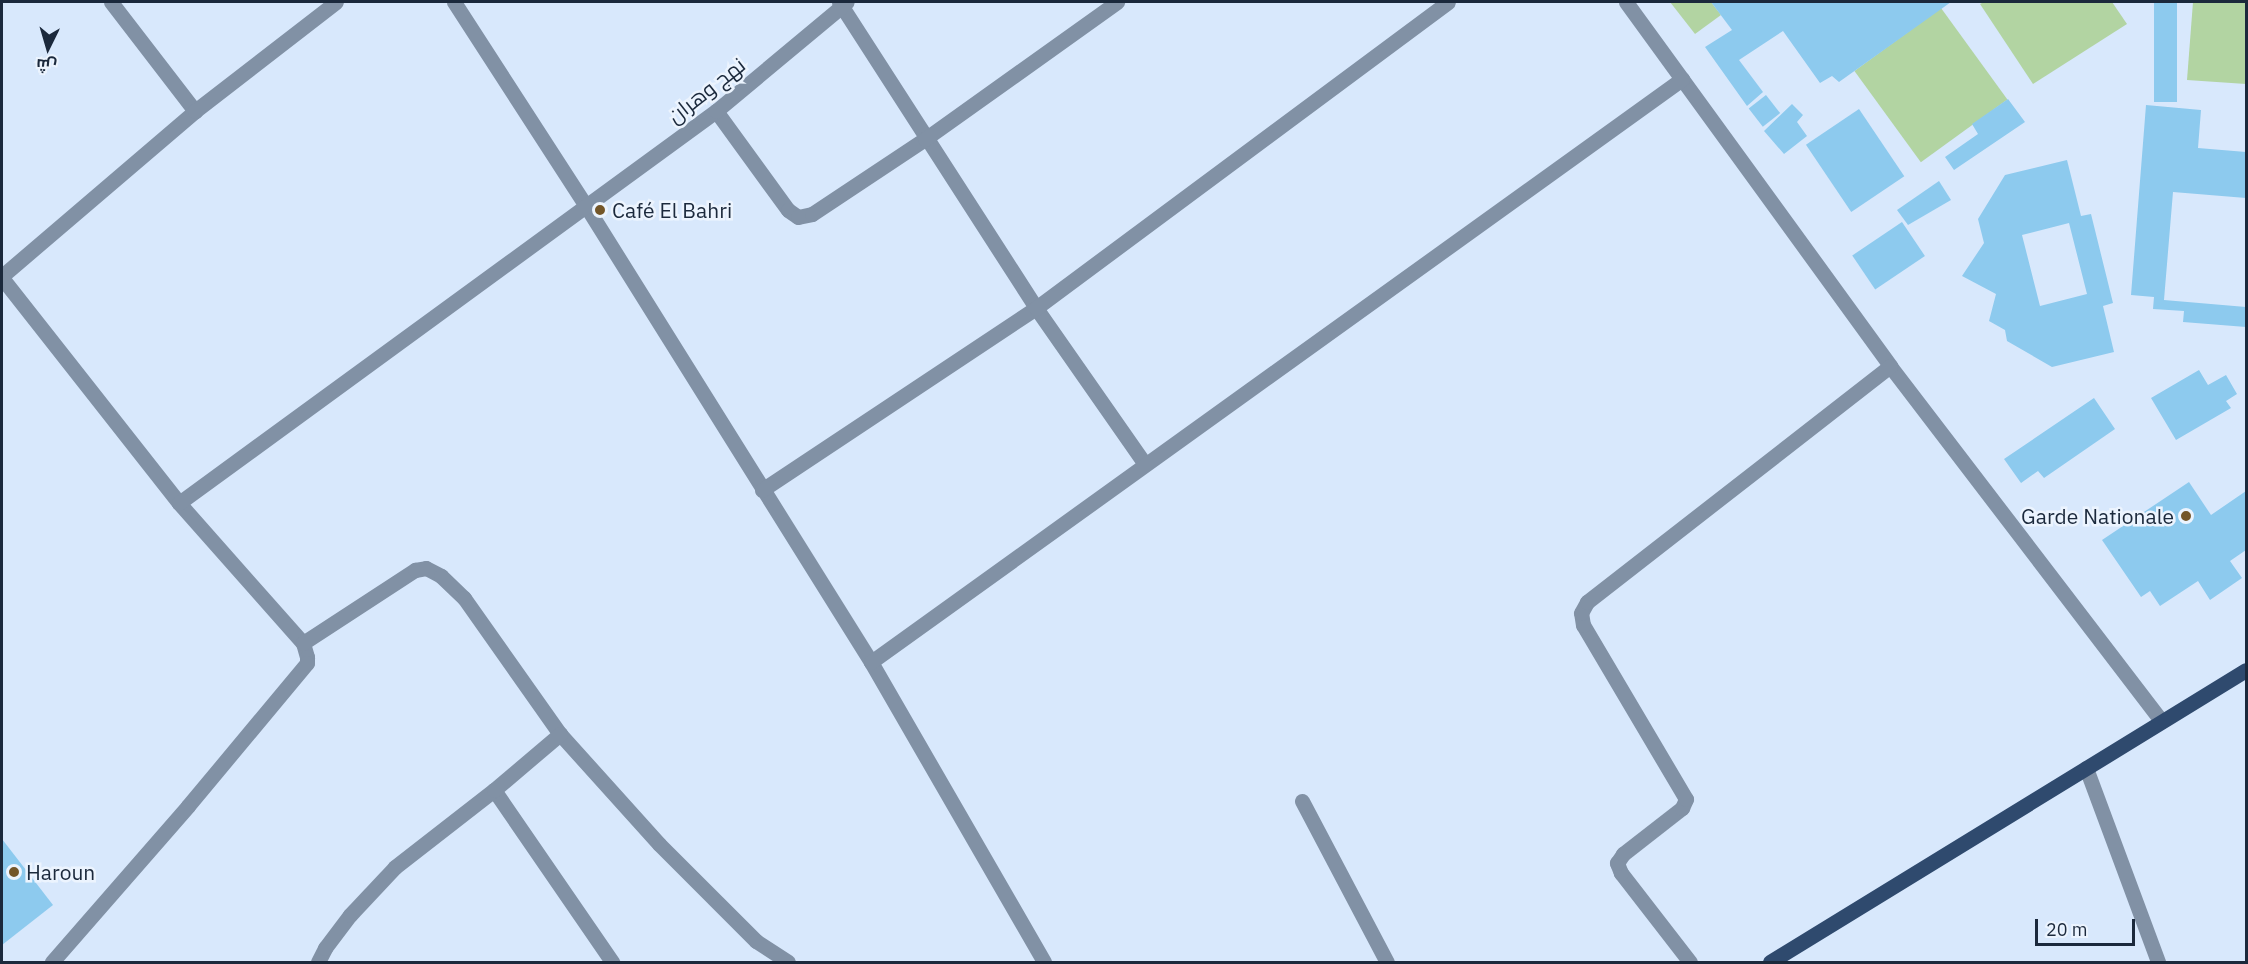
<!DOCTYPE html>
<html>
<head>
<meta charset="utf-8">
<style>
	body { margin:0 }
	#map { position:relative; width:2248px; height:964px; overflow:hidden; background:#d8e8fc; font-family:"IBM Plex Sans",Cairo,sans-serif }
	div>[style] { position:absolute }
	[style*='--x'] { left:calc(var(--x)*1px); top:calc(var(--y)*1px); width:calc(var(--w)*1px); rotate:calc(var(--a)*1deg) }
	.green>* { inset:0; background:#b2d4a2; transform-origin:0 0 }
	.building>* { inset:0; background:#8dcaee; transform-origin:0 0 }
	.minor>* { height:15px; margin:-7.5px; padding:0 7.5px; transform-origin:7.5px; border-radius:7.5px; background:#8191a5 }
	.major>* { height:15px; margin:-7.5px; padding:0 7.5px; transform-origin:7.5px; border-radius:7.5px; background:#2f4a6e }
	.dots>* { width:16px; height:16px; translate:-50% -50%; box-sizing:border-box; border:3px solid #ecf4fe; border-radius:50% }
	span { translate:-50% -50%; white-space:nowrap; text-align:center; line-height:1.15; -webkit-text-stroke:5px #ecf4fe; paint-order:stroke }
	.street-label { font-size:21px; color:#1b293c }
	.poi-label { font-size:21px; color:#1b293c }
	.left { translate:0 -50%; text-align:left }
	.right { translate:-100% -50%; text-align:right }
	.frame { position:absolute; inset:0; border:3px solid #1b293c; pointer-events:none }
	.north { position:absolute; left:18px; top:18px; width:60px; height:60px; -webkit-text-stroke:4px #ecf4fe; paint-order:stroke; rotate:185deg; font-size:16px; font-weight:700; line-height:24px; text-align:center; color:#1b293c }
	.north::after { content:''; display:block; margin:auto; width:21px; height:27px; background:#1b293c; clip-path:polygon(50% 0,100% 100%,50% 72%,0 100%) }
	.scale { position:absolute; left:2035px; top:919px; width:100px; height:27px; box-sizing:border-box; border:3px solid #1b293c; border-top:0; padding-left:8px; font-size:18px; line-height:21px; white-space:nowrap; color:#1b293c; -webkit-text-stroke:4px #ecf4fe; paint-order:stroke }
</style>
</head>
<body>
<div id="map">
	<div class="green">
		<div style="clip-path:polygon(1670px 2px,1711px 2px,1721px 15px,1695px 34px)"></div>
		<div style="clip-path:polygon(1984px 2px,2112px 2px,2127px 24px,2033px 84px,1980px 4px)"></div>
		<div style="clip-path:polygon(2193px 2px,2246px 2px,2246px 84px,2187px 80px)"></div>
		<div style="left:1941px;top:8px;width:113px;height:107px;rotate:54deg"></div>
	</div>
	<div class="building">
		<div style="clip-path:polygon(1711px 2px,1951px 2px,1839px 82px,1832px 76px,1820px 83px,1783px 31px,1739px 60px,1763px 92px,1747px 106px,1705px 47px,1732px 30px)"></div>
		<div style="left:2154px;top:2px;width:23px;height:100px"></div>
		<div style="left:1766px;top:95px;width:23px;height:22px;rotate:52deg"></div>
		<div style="clip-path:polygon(2008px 99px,2025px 122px,1954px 170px,1945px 157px,1978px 134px,1972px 124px)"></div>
		<div style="clip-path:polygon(1792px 104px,1803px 115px,1797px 122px,1807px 136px,1784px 154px,1764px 131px)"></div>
		<div style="clip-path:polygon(2146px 105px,2201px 110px,2198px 148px,2246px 152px,2246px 198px,2173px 192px,2164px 300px,2246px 307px,2246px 327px,2183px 322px,2184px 311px,2153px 309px,2154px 297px,2131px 295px)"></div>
		<div style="left:1859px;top:109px;width:81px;height:64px;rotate:56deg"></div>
		<div style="clip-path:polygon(evenodd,2067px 160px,2081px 216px,2091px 214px,2113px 303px,2103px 306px,2114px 352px,2052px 367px,2007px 341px,2005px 330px,1989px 321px,1996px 294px,1962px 276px,1984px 243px,1978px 219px,2005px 175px,2067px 160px,2069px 223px,2087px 294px,2040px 306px,2022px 235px,2069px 223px)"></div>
		<div style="clip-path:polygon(1939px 181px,1951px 200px,1908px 225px,1897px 210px)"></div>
		<div style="left:1902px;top:222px;width:41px;height:60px;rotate:56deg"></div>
		<div style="clip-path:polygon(2199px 370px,2208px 385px,2226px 375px,2237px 394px,2226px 401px,2231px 408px,2176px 440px,2151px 398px)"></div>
		<div style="clip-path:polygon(2094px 398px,2115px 429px,2044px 478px,2038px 471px,2021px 483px,2004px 459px)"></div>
		<div style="clip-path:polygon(2189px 482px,2211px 515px,2246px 491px,2246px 550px,2230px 561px,2242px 578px,2210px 600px,2198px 581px,2160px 606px,2150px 591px,2141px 597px,2102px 540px)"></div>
		<div style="clip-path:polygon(2px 839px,53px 905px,2px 945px)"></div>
	</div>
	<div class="minor">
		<div style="--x:111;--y:2;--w:138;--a:52.4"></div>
		<div style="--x:454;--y:2;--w:243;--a:57.1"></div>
		<div style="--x:586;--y:206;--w:538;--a:57.99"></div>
		<div style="--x:871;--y:662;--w:346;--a:60"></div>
		<div style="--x:839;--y:2;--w:364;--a:57.2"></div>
		<div style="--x:1036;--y:308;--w:190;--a:55.1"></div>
		<div style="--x:1626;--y:2;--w:450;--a:54"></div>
		<div style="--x:1890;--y:366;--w:447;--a:52.6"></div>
		<div style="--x:716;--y:111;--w:122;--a:54"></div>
		<div style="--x:788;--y:210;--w:12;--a:35"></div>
		<div style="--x:798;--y:217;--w:14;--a:-12"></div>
		<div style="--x:812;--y:214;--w:136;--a:-33.6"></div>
		<div style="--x:925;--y:139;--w:236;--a:-35.5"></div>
		<div style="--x:2;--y:276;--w:254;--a:-40.5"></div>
		<div style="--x:195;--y:111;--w:178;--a:-37.7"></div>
		<div style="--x:2;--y:278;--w:286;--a:51.8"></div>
		<div style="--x:179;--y:503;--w:187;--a:48.5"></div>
		<div style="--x:303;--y:643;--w:15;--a:74"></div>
		<div style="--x:307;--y:657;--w:6;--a:90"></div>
		<div style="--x:307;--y:663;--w:186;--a:129.8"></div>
		<div style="--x:188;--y:806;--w:207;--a:131.1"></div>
		<div style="--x:762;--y:490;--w:329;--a:-33.6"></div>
		<div style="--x:1036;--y:308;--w:513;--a:-36.6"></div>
		<div style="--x:179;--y:503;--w:665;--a:-36.13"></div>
		<div style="--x:716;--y:111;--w:170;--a:-39.8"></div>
		<div style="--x:303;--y:643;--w:134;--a:-33.1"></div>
		<div style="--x:415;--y:570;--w:11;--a:-10"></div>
		<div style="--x:426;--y:568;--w:17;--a:28"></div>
		<div style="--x:441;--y:576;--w:32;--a:44"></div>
		<div style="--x:464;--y:598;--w:166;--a:54.8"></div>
		<div style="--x:560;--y:734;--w:148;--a:48"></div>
		<div style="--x:659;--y:844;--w:137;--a:45"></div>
		<div style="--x:756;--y:941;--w:38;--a:33"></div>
		<div style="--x:871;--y:662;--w:999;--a:-35.71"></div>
		<div style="--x:2086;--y:768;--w:207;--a:69.6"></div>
		<div style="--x:494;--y:790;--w:209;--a:55.5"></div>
		<div style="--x:1302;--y:801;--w:182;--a:62.2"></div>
		<div style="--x:318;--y:962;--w:16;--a:-63"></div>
		<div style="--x:325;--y:948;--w:41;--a:-52.9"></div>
		<div style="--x:350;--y:915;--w:66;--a:-46.8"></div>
		<div style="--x:395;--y:867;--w:125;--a:-37.9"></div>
		<div style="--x:494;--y:790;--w:87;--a:-40.3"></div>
		<div style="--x:1690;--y:962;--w:113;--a:-127.8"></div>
		<div style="--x:1621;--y:873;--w:11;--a:-112"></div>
		<div style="--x:1617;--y:863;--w:11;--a:-56"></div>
		<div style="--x:1623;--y:854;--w:75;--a:-37.9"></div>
		<div style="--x:1682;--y:808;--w:10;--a:-66"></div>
		<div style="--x:1686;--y:799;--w:202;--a:-120.6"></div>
		<div style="--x:1583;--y:625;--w:12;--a:-99"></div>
		<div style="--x:1581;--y:613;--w:13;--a:-61"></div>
		<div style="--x:1587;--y:602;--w:384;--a:-37.9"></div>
	</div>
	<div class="major">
		<div style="--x:1770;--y:962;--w:558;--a:-31.53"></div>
	</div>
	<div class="dots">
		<div style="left:600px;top:210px;background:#735629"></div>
		<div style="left:2186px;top:516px;background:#735629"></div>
		<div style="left:14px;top:872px;background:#735629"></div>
	</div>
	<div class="street-label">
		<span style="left:706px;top:90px;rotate:-38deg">نهج وهران</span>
	</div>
	<div class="poi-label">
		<span class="left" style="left:612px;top:210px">Café El Bahri</span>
		<span class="right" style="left:2174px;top:516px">Garde Nationale</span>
		<span class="left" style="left:26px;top:872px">Haroun</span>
	</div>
	<div class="frame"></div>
	<div class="north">ش</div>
	<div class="scale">20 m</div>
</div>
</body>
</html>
